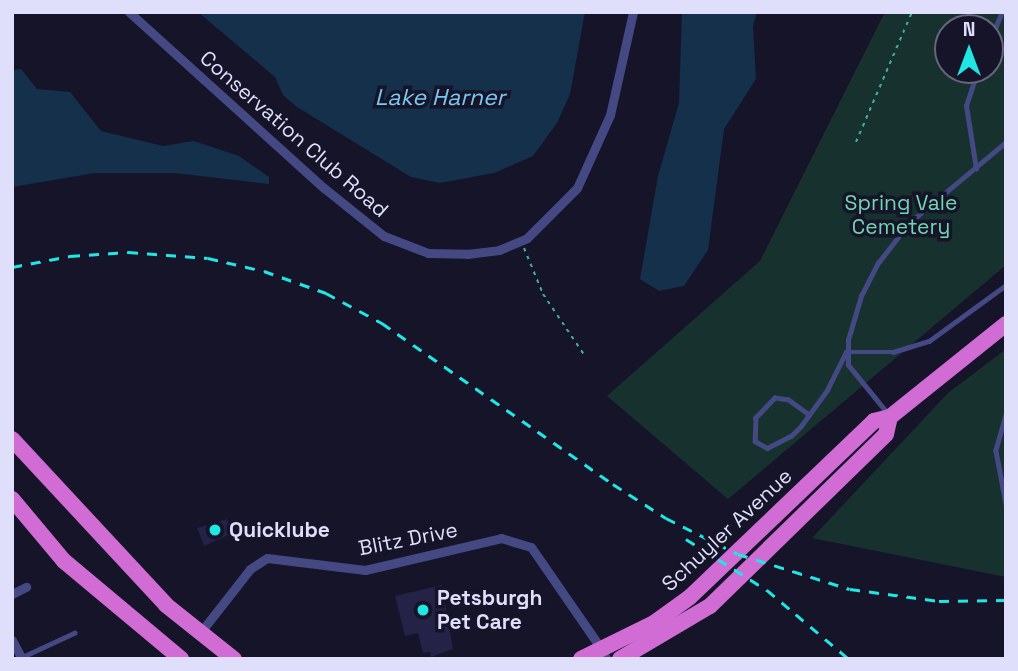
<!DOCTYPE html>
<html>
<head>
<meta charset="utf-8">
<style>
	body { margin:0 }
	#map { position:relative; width:1018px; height:671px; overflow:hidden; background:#151429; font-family:"Space Grotesk",sans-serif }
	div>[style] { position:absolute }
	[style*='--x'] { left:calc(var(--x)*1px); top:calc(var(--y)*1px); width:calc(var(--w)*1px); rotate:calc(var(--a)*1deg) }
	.green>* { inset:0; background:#17322e }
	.water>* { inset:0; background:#15304b }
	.building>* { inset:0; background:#252248 }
	.path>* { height:2px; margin-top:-1px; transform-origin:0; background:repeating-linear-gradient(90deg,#3eb09b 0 3.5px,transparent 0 8.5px) }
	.service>* { height:4.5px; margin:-2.25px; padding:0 2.25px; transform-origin:2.25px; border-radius:2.25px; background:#444983 }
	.minor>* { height:9px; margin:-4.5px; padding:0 4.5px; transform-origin:4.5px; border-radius:4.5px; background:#444983 }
	.trunk>* { height:16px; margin:-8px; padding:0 8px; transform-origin:8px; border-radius:8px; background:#d06cd4 }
	.rail>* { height:2.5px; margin-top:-1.25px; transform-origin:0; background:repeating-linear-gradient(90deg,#1fe7e3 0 10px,transparent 0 19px) }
	.dots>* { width:19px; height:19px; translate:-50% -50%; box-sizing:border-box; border:4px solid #151429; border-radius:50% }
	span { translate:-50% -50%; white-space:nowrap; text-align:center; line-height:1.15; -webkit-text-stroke:7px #151429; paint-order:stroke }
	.street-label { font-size:21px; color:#dfdffc }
	.park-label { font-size:21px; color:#71d5b0 }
	.poi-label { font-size:21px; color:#dfdffc; font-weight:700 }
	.left { translate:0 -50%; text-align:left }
	.water-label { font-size:23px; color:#78c8f1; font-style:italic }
	.frame { position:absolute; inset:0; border:14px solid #dfdffc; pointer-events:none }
	.north { position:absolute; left:934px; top:14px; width:70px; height:70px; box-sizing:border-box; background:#151429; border:2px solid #66657d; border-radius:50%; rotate:0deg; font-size:19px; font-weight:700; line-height:28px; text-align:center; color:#dfdffc }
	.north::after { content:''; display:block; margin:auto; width:24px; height:32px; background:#1fe7e3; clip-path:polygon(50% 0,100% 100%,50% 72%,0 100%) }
</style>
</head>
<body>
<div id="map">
	<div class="green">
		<div style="clip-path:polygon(evenodd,885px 12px,1006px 12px,1006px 265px,728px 499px,607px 396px,760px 261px,885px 12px,948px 28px,990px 28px,990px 70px,948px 70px,948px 28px)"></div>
		<div style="clip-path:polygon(1006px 349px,1006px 577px,812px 538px,948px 393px)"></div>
	</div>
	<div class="water">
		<div style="clip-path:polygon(198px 12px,585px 12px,570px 94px,557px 123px,533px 156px,494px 173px,440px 183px,411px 177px,297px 107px,283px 95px,275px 77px)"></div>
		<div style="clip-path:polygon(682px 12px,757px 12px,753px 26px,756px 79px,724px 129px,708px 250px,684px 286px,659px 291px,640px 279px,658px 176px,679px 103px)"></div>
		<div style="clip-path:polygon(21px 69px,37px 89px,70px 92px,101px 131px,163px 146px,194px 141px,239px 156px,269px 177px,269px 184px,175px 173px,95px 173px,12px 187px,12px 70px)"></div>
	</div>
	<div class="building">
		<div style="clip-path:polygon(227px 519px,233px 533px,204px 546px,197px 528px)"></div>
		<div style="clip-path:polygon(442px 585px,453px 649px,431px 657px,430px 652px,423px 653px,418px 633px,405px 636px,395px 596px)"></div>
	</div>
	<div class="path">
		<div style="--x:856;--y:142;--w:142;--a:-66.7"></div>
		<div style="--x:524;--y:248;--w:50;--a:67.6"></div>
		<div style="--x:543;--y:294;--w:75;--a:55.9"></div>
	</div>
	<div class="service">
		<div style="--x:990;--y:41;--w:31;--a:-68"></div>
		<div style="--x:976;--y:169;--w:64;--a:-99"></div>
		<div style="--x:966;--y:106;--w:38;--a:-72"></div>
		<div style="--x:887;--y:413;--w:62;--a:-129.1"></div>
		<div style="--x:848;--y:365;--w:25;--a:-90"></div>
		<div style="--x:848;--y:340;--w:46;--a:-73.5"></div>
		<div style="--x:861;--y:296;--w:37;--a:-63"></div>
		<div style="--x:878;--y:263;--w:51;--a:-52.2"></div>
		<div style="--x:909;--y:223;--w:126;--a:-39.9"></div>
		<div style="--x:809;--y:415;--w:26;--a:-144"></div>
		<div style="--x:788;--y:400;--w:13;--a:-171"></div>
		<div style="--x:775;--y:398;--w:28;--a:134"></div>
		<div style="--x:756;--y:418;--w:23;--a:92"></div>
		<div style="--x:755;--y:441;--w:14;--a:30"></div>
		<div style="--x:767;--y:448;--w:27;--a:-27"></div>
		<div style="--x:791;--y:436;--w:14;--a:-45"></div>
		<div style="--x:801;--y:426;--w:14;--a:-54"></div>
		<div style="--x:809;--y:415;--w:31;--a:-54"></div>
		<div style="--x:827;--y:390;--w:42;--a:-63.4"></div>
		<div style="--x:846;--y:352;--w:47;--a:0"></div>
		<div style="--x:893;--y:352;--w:38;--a:-17"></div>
		<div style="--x:929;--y:341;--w:95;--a:-36"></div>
		<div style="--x:1006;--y:415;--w:37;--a:106"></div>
		<div style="--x:996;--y:451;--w:54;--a:79.3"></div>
		<div style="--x:603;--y:651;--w:11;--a:49"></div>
		<div style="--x:20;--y:658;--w:60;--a:-24.8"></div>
	</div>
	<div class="minor">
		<div style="--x:129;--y:12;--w:263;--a:42.1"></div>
		<div style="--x:324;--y:188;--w:77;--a:38.7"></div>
		<div style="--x:384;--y:236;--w:47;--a:21.1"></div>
		<div style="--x:428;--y:253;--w:39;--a:1"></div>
		<div style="--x:467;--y:254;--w:32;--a:-7"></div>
		<div style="--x:499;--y:250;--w:30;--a:-23"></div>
		<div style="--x:527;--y:238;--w:71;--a:-45"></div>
		<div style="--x:577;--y:188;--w:80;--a:-65.7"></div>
		<div style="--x:610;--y:115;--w:106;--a:-77.4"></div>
		<div style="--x:12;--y:594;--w:16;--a:-27"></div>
		<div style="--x:200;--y:633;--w:81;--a:-52"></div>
		<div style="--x:250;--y:569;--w:20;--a:-33"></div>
		<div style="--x:267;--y:558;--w:99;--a:7"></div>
		<div style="--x:365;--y:570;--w:140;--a:-13.2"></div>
		<div style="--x:501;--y:538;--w:31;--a:17"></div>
		<div style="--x:531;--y:547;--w:125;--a:55.4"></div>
		<div style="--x:12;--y:640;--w:21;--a:62"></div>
	</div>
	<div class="trunk">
		<div style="--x:12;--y:439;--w:226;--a:47.1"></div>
		<div style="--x:166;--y:605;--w:87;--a:38.5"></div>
		<div style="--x:12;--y:499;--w:81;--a:50"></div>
		<div style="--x:64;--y:561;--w:153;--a:39.9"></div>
		<div style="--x:581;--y:659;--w:81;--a:-26.3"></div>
		<div style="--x:654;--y:623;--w:44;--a:-35.8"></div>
		<div style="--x:690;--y:597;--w:255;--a:-43.7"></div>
		<div style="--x:874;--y:421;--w:16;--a:-14"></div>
		<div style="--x:890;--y:417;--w:149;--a:-38.7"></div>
		<div style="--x:620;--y:659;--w:104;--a:-30.5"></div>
		<div style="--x:710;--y:606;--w:246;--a:-44.3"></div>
		<div style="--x:886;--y:434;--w:17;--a:-77"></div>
	</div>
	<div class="rail">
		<div style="--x:12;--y:267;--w:59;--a:-10.7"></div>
		<div style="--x:70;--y:256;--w:58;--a:-3.9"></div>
		<div style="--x:128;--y:252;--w:80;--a:4.3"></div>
		<div style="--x:208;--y:258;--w:57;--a:13.1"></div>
		<div style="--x:264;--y:271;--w:66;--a:19.5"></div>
		<div style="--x:326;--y:293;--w:64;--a:28.2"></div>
		<div style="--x:382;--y:323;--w:282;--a:34.9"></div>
		<div style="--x:613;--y:484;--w:63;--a:32.7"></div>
		<div style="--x:666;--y:518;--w:80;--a:26.6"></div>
		<div style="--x:738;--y:554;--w:117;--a:17.4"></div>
		<div style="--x:850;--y:589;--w:90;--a:7.7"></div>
		<div style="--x:939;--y:601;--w:67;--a:-0.9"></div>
		<div style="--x:686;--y:539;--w:96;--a:32.2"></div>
		<div style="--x:767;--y:590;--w:107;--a:40.1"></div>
	</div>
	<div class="dots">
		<div style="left:215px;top:530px;background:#1fe7e3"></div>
		<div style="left:423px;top:610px;background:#1fe7e3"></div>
	</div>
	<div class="street-label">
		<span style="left:294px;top:134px;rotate:41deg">Conservation Club Road</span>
		<span style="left:727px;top:530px;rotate:-43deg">Schuyler Avenue</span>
		<span style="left:408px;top:539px;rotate:-11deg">Blitz Drive</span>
	</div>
	<div class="park-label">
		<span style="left:901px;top:215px">Spring Vale<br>Cemetery</span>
	</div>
	<div class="poi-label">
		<span class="left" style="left:229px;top:530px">Quicklube</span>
		<span class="left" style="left:437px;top:610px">Petsburgh<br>Pet Care</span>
	</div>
	<div class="water-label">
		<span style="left:440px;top:97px">Lake Harner</span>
	</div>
	<div class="frame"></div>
	<div class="north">N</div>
</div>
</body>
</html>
